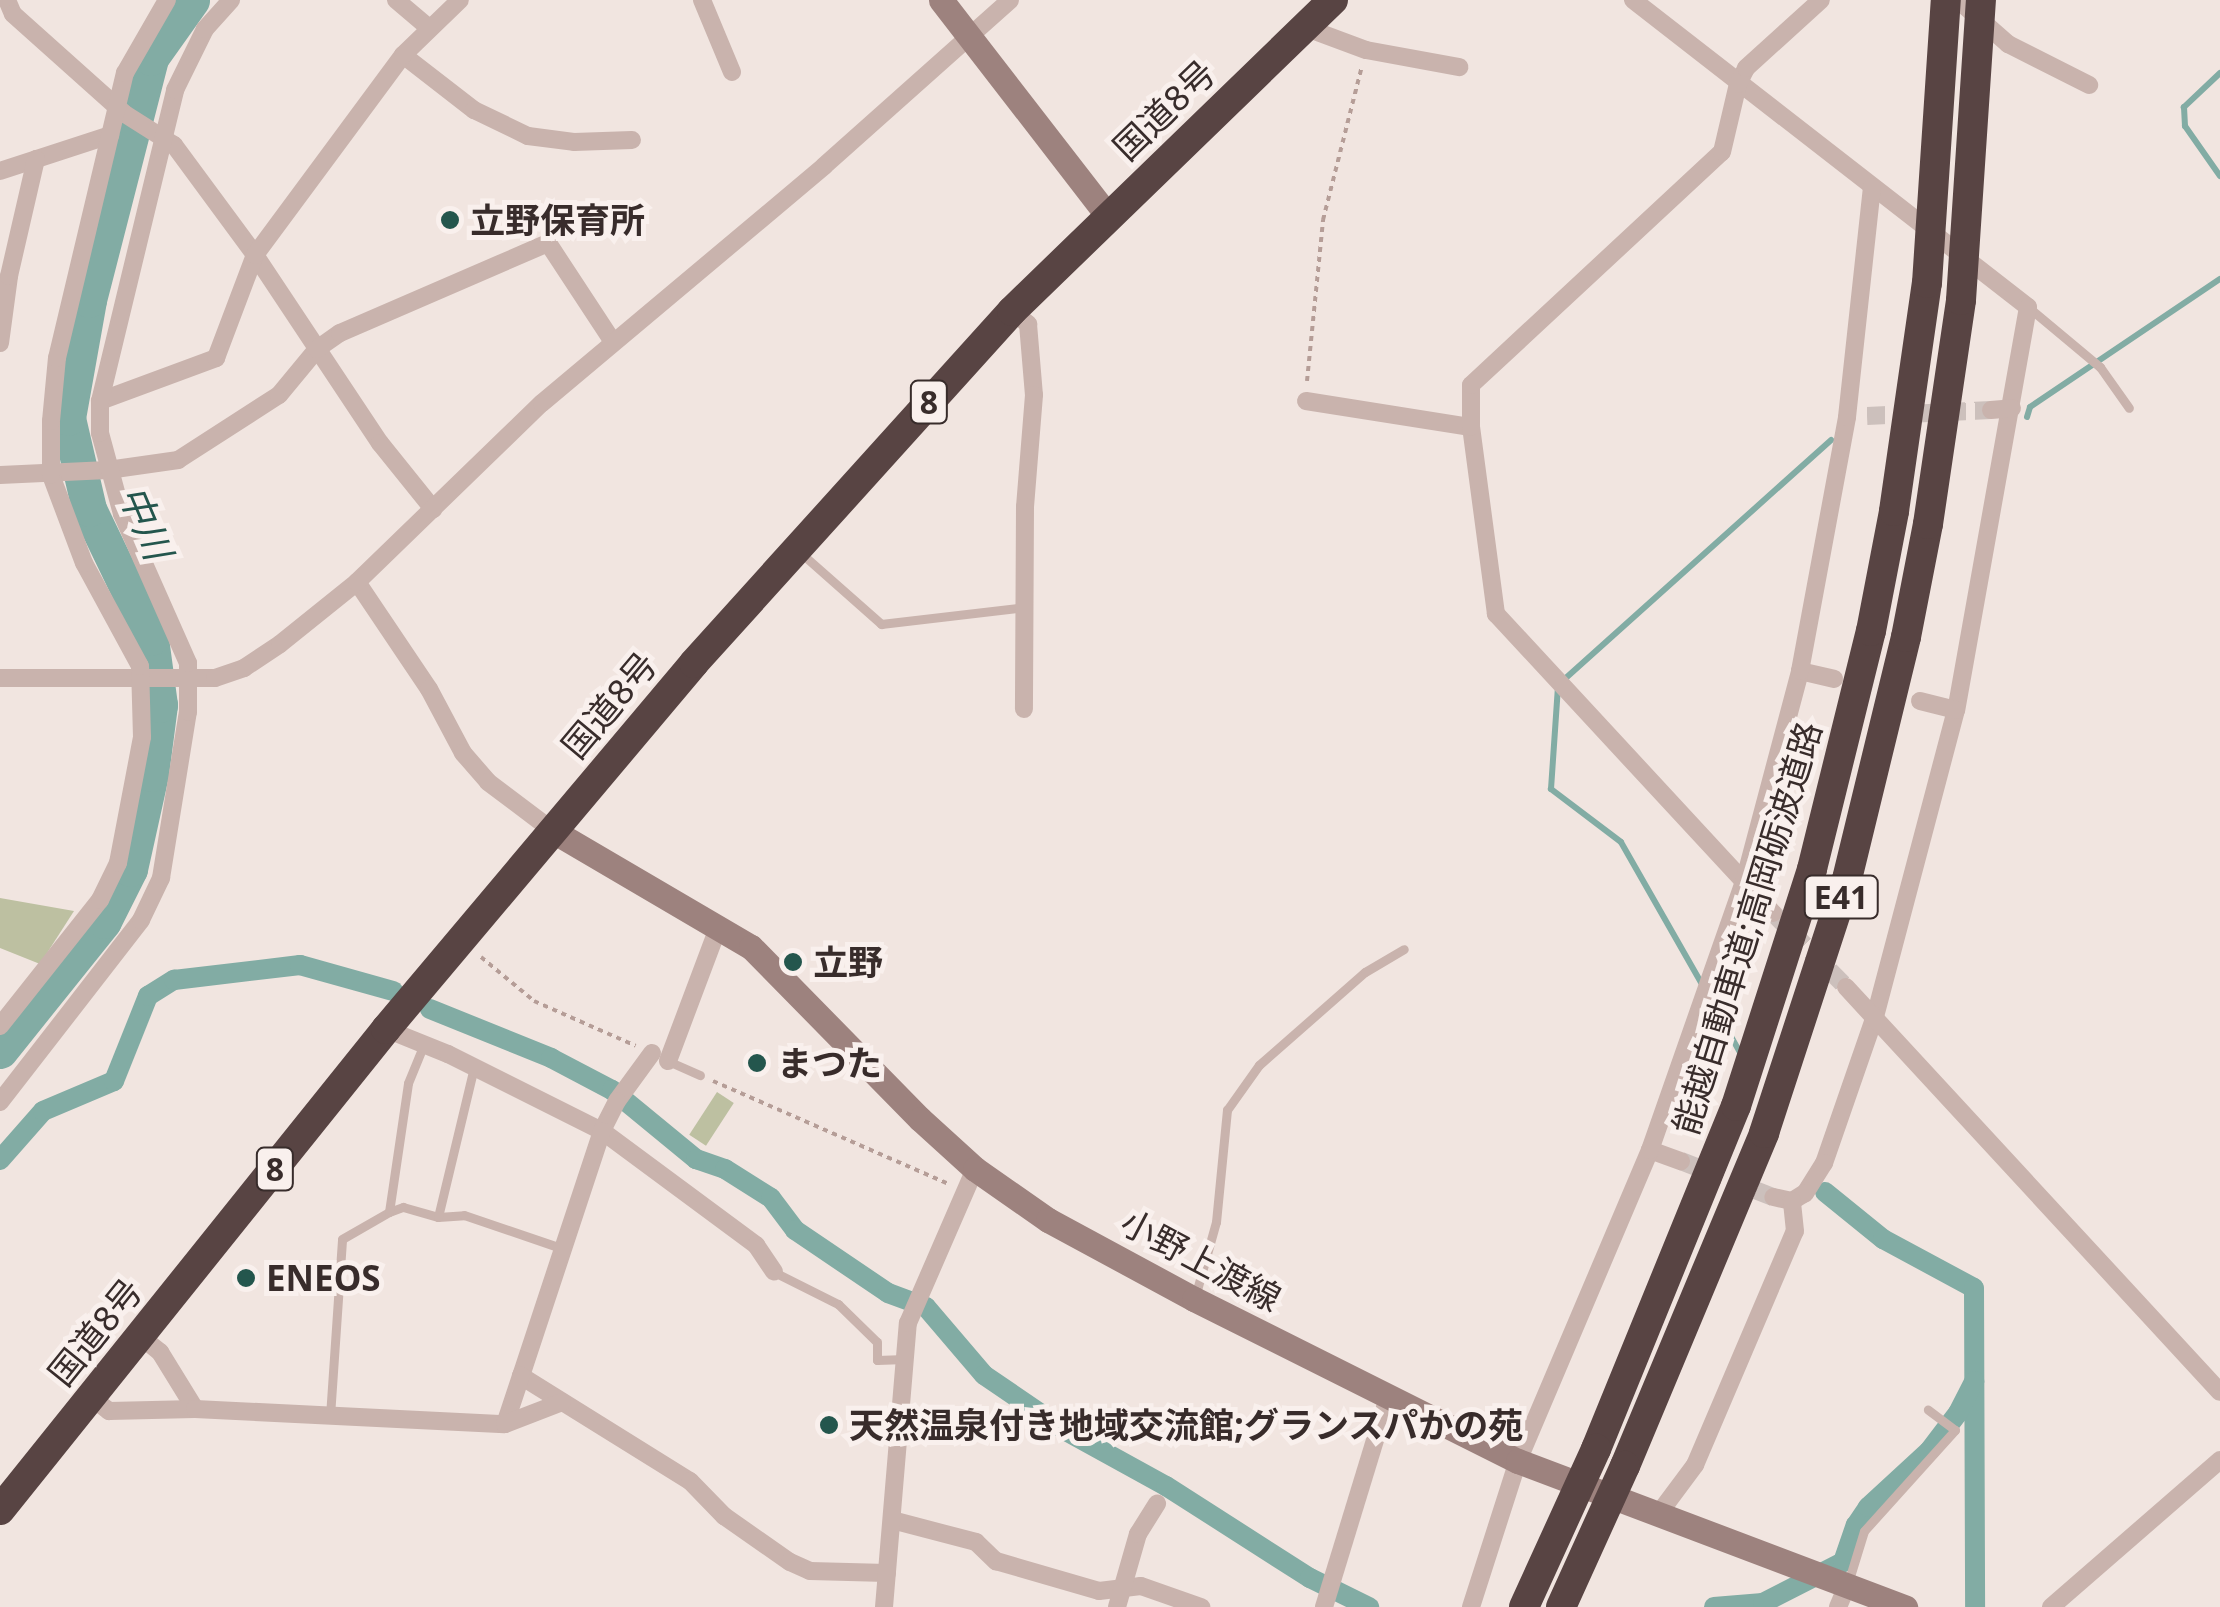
<!DOCTYPE html>
<html>
<head>
<meta charset="utf-8">
<style>
	body { margin:0 }
	#map { position:relative; width:2220px; height:1607px; overflow:hidden; background:#f1e5e0; font-family:"Noto Sans","Noto Sans JP",sans-serif }
	div>[style] { position:absolute }
	[style*='--x'] { left:calc(var(--x)*1px); top:calc(var(--y)*1px); width:calc(var(--w)*1px); rotate:calc(var(--a)*1deg) }
	.green>* { inset:0; background:#bdc0a1; transform-origin:0 0 }
	.stream>* { height:6px; margin:-3px; padding:0 3px; transform-origin:3px; border-radius:3px; background:#82aca4 }
	.canal>* { height:20px; margin:-10px; padding:0 10px; transform-origin:10px; border-radius:10px; background:#82aca4 }
	.river>* { height:35px; margin:-17.5px; padding:0 17.5px; transform-origin:17.5px; border-radius:17.5px; background:#82aca4 }
	.street-tunnel>* { height:18px; margin-top:-9px; transform-origin:0; background:repeating-linear-gradient(90deg,#ccc0bc 0 18px,transparent 0 27px) }
	.path>* { height:4px; margin-top:-2px; transform-origin:0; background:repeating-linear-gradient(90deg,#b59d97 0 5px,transparent 0 10px) }
	.lane>* { height:9px; margin:-4.5px; padding:0 4.5px; transform-origin:4.5px; border-radius:4.5px; background:#c9b3ad }
	.street>* { height:18px; margin:-9px; padding:0 9px; transform-origin:9px; border-radius:9px; background:#c9b3ad }
	.secondary>* { height:25px; margin:-12.5px; padding:0 12.5px; transform-origin:12.5px; border-radius:12.5px; background:#9d827e }
	.highway>* { height:30px; margin:-15px; padding:0 15px; transform-origin:15px; border-radius:15px; background:#584443 }
	.highway-bridge>* { height:30px; margin:-15px; padding:0 15px; transform-origin:15px; border-radius:15px; background:#584443 }
	.dots>* { width:28px; height:28px; translate:-50% -50%; box-sizing:border-box; border:5px solid #f9f0ed; border-radius:50% }
	span { translate:-50% -50%; white-space:nowrap; text-align:center; line-height:1.15; -webkit-text-stroke:10px #f9f0ed; paint-order:stroke }
	.shield-label span { padding:2px 8px; background:#f9f0ed; border:2px solid; border-radius:8px; -webkit-text-stroke-width:0 }
	.shield-label { font-size:32px; color:#382c2b; font-weight:700 }
	.street-label { font-size:35px; color:#382c2b }
	.poi-label { font-size:35px; color:#382c2b; font-weight:700 }
	.left { translate:0 -50%; text-align:left }
	.water-label { font-size:38px; color:#24564d; font-style:italic }
</style>
</head>
<body>
<div id="map">
	<div class="green">
		<div style="clip-path:polygon(0 898px,74px 911px,40px 964px,0 948px)"></div>
		<div style="left:717px;top:1092px;width:20px;height:51px;rotate:33deg"></div>
	</div>
	<div class="stream">
		<div style="--x:2220;--y:73;--w:50;--a:136.6"></div>
		<div style="--x:2184;--y:107;--w:19;--a:87"></div>
		<div style="--x:2185;--y:126;--w:61;--a:55"></div>
		<div style="--x:2027;--y:417;--w:10;--a:-73"></div>
		<div style="--x:2030;--y:407;--w:229;--a:-34"></div>
		<div style="--x:1703;--y:986;--w:166;--a:-119.7"></div>
		<div style="--x:1621;--y:842;--w:88;--a:-142.9"></div>
		<div style="--x:1551;--y:789;--w:104;--a:-86.1"></div>
		<div style="--x:1558;--y:685;--w:367;--a:-41.9"></div>
		<div style="--x:1709;--y:997;--w:68;--a:60.8"></div>
	</div>
	<div class="canal">
		<div style="--x:430;--y:1009;--w:131;--a:22"></div>
		<div style="--x:551;--y:1058;--w:69;--a:27.7"></div>
		<div style="--x:612;--y:1090;--w:109;--a:39.4"></div>
		<div style="--x:696;--y:1159;--w:31;--a:19"></div>
		<div style="--x:725;--y:1169;--w:54;--a:32.2"></div>
		<div style="--x:771;--y:1198;--w:40;--a:53"></div>
		<div style="--x:795;--y:1230;--w:112;--a:34.1"></div>
		<div style="--x:888;--y:1293;--w:40;--a:20.2"></div>
		<div style="--x:926;--y:1307;--w:89;--a:49.5"></div>
		<div style="--x:984;--y:1375;--w:99;--a:34.3"></div>
		<div style="--x:1066;--y:1431;--w:114;--a:28.8"></div>
		<div style="--x:1166;--y:1486;--w:171;--a:32.6"></div>
		<div style="--x:1310;--y:1578;--w:66;--a:26.2"></div>
		<div style="--x:0;--y:1160;--w:65;--a:-48.7"></div>
		<div style="--x:43;--y:1111;--w:77;--a:-22.9"></div>
		<div style="--x:114;--y:1081;--w:92;--a:-68.2"></div>
		<div style="--x:148;--y:996;--w:31;--a:-32"></div>
		<div style="--x:174;--y:980;--w:127;--a:-6.8"></div>
		<div style="--x:300;--y:965;--w:97;--a:15.6"></div>
		<div style="--x:1825;--y:1192;--w:75;--a:39"></div>
		<div style="--x:1883;--y:1239;--w:103;--a:28.3"></div>
		<div style="--x:1974;--y:1288;--w:319;--a:89.8"></div>
		<div style="--x:1714;--y:1607;--w:49;--a:-4.7"></div>
		<div style="--x:1763;--y:1603;--w:90;--a:-27.1"></div>
		<div style="--x:1843;--y:1562;--w:39;--a:-71"></div>
		<div style="--x:1856;--y:1525;--w:22;--a:-56"></div>
		<div style="--x:1868;--y:1507;--w:83;--a:-42.6"></div>
		<div style="--x:1929;--y:1451;--w:48;--a:-52.7"></div>
		<div style="--x:1958;--y:1413;--w:36;--a:-63"></div>
	</div>
	<div class="river">
		<div style="--x:0;--y:1051;--w:166;--a:-51.3"></div>
		<div style="--x:104;--y:921;--w:58;--a:-63.4"></div>
		<div style="--x:130;--y:869;--w:97;--a:-77.5"></div>
		<div style="--x:151;--y:774;--w:70;--a:-82.6"></div>
		<div style="--x:160;--y:705;--w:68;--a:-97.7"></div>
		<div style="--x:151;--y:638;--w:143;--a:-115.7"></div>
		<div style="--x:89;--y:509;--w:93;--a:-103"></div>
		<div style="--x:68;--y:418;--w:120;--a:-79.9"></div>
		<div style="--x:89;--y:300;--w:250;--a:-75.6"></div>
		<div style="--x:151;--y:58;--w:71;--a:-54.7"></div>
	</div>
	<div class="street-tunnel">
		<div style="--x:1867;--y:416;--w:124;--a:-2.8"></div>
		<div style="--x:1773;--y:913;--w:104;--a:45.4"></div>
		<div style="--x:1681;--y:1161;--w:99;--a:21.4"></div>
	</div>
	<div class="path">
		<div style="--x:1307;--y:381;--w:162;--a:-84.3"></div>
		<div style="--x:1323;--y:220;--w:159;--a:-75.8"></div>
		<div style="--x:481;--y:957;--w:69;--a:39.7"></div>
		<div style="--x:534;--y:1001;--w:111;--a:23.8"></div>
		<div style="--x:713;--y:1081;--w:255;--a:23.6"></div>
	</div>
	<div class="lane">
		<div style="--x:2028;--y:307;--w:94;--a:39.8"></div>
		<div style="--x:2100;--y:367;--w:50;--a:54.7"></div>
		<div style="--x:802;--y:554;--w:106;--a:41.5"></div>
		<div style="--x:881;--y:624;--w:145;--a:-6.7"></div>
		<div style="--x:668;--y:1061;--w:35;--a:24"></div>
		<div style="--x:389;--y:1212;--w:15;--a:-20"></div>
		<div style="--x:403;--y:1207;--w:36;--a:16"></div>
		<div style="--x:438;--y:1217;--w:26;--a:-4"></div>
		<div style="--x:464;--y:1215;--w:102;--a:18.8"></div>
		<div style="--x:438;--y:1217;--w:154;--a:-76.5"></div>
		<div style="--x:774;--y:1272;--w:72;--a:26.6"></div>
		<div style="--x:838;--y:1304;--w:54;--a:44.3"></div>
		<div style="--x:877;--y:1342;--w:18;--a:90"></div>
		<div style="--x:877;--y:1360;--w:28;--a:-2"></div>
		<div style="--x:1195;--y:1297;--w:78;--a:-74.4"></div>
		<div style="--x:1216;--y:1222;--w:113;--a:-84.4"></div>
		<div style="--x:1227;--y:1110;--w:55;--a:-54.6"></div>
		<div style="--x:1259;--y:1065;--w:141;--a:-41.3"></div>
		<div style="--x:1365;--y:972;--w:45;--a:-30.5"></div>
		<div style="--x:330;--y:1416;--w:177;--a:-86.1"></div>
		<div style="--x:342;--y:1239;--w:54;--a:-29.9"></div>
		<div style="--x:389;--y:1212;--w:130;--a:-81.6"></div>
		<div style="--x:408;--y:1083;--w:42;--a:-67.7"></div>
		<div style="--x:1848;--y:1583;--w:54;--a:-72.9"></div>
		<div style="--x:1864;--y:1531;--w:136;--a:-48"></div>
		<div style="--x:1955;--y:1430;--w:34;--a:-143"></div>
	</div>
	<div class="street">
		<div style="--x:7;--y:0;--w:15;--a:67"></div>
		<div style="--x:13;--y:14;--w:150;--a:41.8"></div>
		<div style="--x:125;--y:114;--w:58;--a:32.3"></div>
		<div style="--x:174;--y:145;--w:137;--a:53.6"></div>
		<div style="--x:255;--y:255;--w:226;--a:56.4"></div>
		<div style="--x:380;--y:443;--w:85;--a:51.2"></div>
		<div style="--x:396;--y:0;--w:42;--a:40.2"></div>
		<div style="--x:702;--y:0;--w:78;--a:67.4"></div>
		<div style="--x:1633;--y:0;--w:500;--a:37.85"></div>
		<div style="--x:2028;--y:307;--w:409;--a:100.1"></div>
		<div style="--x:1956;--y:710;--w:317;--a:104.8"></div>
		<div style="--x:1875;--y:1016;--w:156;--a:109.1"></div>
		<div style="--x:1824;--y:1163;--w:36;--a:122"></div>
		<div style="--x:1805;--y:1193;--w:15;--a:148"></div>
		<div style="--x:1792;--y:1201;--w:19;--a:-168"></div>
		<div style="--x:1958;--y:0;--w:67;--a:41.3"></div>
		<div style="--x:2008;--y:44;--w:91;--a:26.8"></div>
		<div style="--x:1304;--y:27;--w:66;--a:20.4"></div>
		<div style="--x:1366;--y:50;--w:95;--a:10.4"></div>
		<div style="--x:403;--y:55;--w:90;--a:37.8"></div>
		<div style="--x:474;--y:110;--w:60;--a:25.7"></div>
		<div style="--x:528;--y:136;--w:46;--a:7.4"></div>
		<div style="--x:574;--y:142;--w:58;--a:-2"></div>
		<div style="--x:0;--y:171;--w:116;--a:-18.1"></div>
		<div style="--x:1012;--y:311;--w:21;--a:39"></div>
		<div style="--x:1028;--y:324;--w:71;--a:85.2"></div>
		<div style="--x:1034;--y:395;--w:112;--a:94.6"></div>
		<div style="--x:1025;--y:507;--w:202;--a:90.3"></div>
		<div style="--x:0;--y:343;--w:68;--a:-82.3"></div>
		<div style="--x:9;--y:276;--w:120;--a:-77"></div>
		<div style="--x:100;--y:401;--w:124;--a:-20.3"></div>
		<div style="--x:216;--y:358;--w:110;--a:-69.3"></div>
		<div style="--x:255;--y:255;--w:249;--a:-53.5"></div>
		<div style="--x:403;--y:55;--w:79;--a:-44"></div>
		<div style="--x:1306;--y:401;--w:167;--a:9"></div>
		<div style="--x:1991;--y:410;--w:21;--a:-5"></div>
		<div style="--x:0;--y:475;--w:108;--a:-2.7"></div>
		<div style="--x:108;--y:470;--w:71;--a:-8.1"></div>
		<div style="--x:178;--y:460;--w:120;--a:-32.8"></div>
		<div style="--x:279;--y:395;--w:60;--a:-50.4"></div>
		<div style="--x:317;--y:349;--w:28;--a:-35"></div>
		<div style="--x:340;--y:333;--w:227;--a:-23.4"></div>
		<div style="--x:548;--y:243;--w:118;--a:56.7"></div>
		<div style="--x:357;--y:582;--w:129;--a:56.1"></div>
		<div style="--x:429;--y:689;--w:72;--a:62"></div>
		<div style="--x:463;--y:753;--w:38;--a:49"></div>
		<div style="--x:488;--y:782;--w:81;--a:37"></div>
		<div style="--x:1800;--y:671;--w:35;--a:13"></div>
		<div style="--x:0;--y:678;--w:215;--a:0"></div>
		<div style="--x:215;--y:678;--w:31;--a:-19"></div>
		<div style="--x:244;--y:668;--w:43;--a:-33.7"></div>
		<div style="--x:280;--y:644;--w:99;--a:-38.8"></div>
		<div style="--x:357;--y:582;--w:257;--a:-44.1"></div>
		<div style="--x:542;--y:403;--w:368;--a:-40"></div>
		<div style="--x:824;--y:166;--w:249;--a:-41.7"></div>
		<div style="--x:1920;--y:701;--w:37;--a:14"></div>
		<div style="--x:1773;--y:913;--w:408;--a:-132.8"></div>
		<div style="--x:1496;--y:614;--w:189;--a:-97.6"></div>
		<div style="--x:1471;--y:427;--w:42;--a:-90"></div>
		<div style="--x:1471;--y:385;--w:342;--a:-42.9"></div>
		<div style="--x:1722;--y:152;--w:70;--a:-76.8"></div>
		<div style="--x:1738;--y:84;--w:18;--a:-63"></div>
		<div style="--x:1746;--y:68;--w:101;--a:-42.2"></div>
		<div style="--x:1846;--y:987;--w:551;--a:47.28"></div>
		<div style="--x:0;--y:1026;--w:161;--a:-51.6"></div>
		<div style="--x:100;--y:900;--w:41;--a:-64.1"></div>
		<div style="--x:118;--y:863;--w:128;--a:-79.2"></div>
		<div style="--x:142;--y:737;--w:71;--a:-91.6"></div>
		<div style="--x:140;--y:666;--w:117;--a:-118.5"></div>
		<div style="--x:84;--y:563;--w:94;--a:-110.6"></div>
		<div style="--x:51;--y:475;--w:54;--a:-90"></div>
		<div style="--x:51;--y:421;--w:63;--a:-84.6"></div>
		<div style="--x:57;--y:358;--w:293;--a:-76.6"></div>
		<div style="--x:125;--y:73;--w:84;--a:-60.1"></div>
		<div style="--x:386;--y:1029;--w:67;--a:22"></div>
		<div style="--x:448;--y:1054;--w:172;--a:26.6"></div>
		<div style="--x:602;--y:1131;--w:192;--a:36.5"></div>
		<div style="--x:756;--y:1245;--w:32;--a:56"></div>
		<div style="--x:652;--y:1053;--w:59;--a:126.1"></div>
		<div style="--x:617;--y:1101;--w:34;--a:117"></div>
		<div style="--x:602;--y:1131;--w:258;--a:108.3"></div>
		<div style="--x:521;--y:1376;--w:199;--a:31.9"></div>
		<div style="--x:690;--y:1481;--w:49;--a:45.8"></div>
		<div style="--x:724;--y:1516;--w:80;--a:34.9"></div>
		<div style="--x:790;--y:1562;--w:22;--a:24"></div>
		<div style="--x:810;--y:1571;--w:77;--a:1.5"></div>
		<div style="--x:668;--y:1061;--w:145;--a:-69.4"></div>
		<div style="--x:0;--y:1102;--w:230;--a:-52.2"></div>
		<div style="--x:141;--y:920;--w:47;--a:-64.5"></div>
		<div style="--x:161;--y:878;--w:168;--a:-80.8"></div>
		<div style="--x:188;--y:712;--w:49;--a:-90"></div>
		<div style="--x:188;--y:663;--w:163;--a:-113.9"></div>
		<div style="--x:122;--y:514;--w:84;--a:-105.2"></div>
		<div style="--x:100;--y:433;--w:32;--a:-90"></div>
		<div style="--x:100;--y:401;--w:320;--a:-76.4"></div>
		<div style="--x:175;--y:90;--w:68;--a:-63.8"></div>
		<div style="--x:205;--y:29;--w:39;--a:-48"></div>
		<div style="--x:1650;--y:1150;--w:33;--a:20"></div>
		<div style="--x:140;--y:1336;--w:26;--a:39"></div>
		<div style="--x:160;--y:1352;--w:67;--a:58.4"></div>
		<div style="--x:91;--y:1397;--w:23;--a:38"></div>
		<div style="--x:109;--y:1411;--w:86;--a:-1.3"></div>
		<div style="--x:195;--y:1409;--w:310;--a:2.8"></div>
		<div style="--x:505;--y:1424;--w:51;--a:-71.6"></div>
		<div style="--x:505;--y:1424;--w:61;--a:-21.1"></div>
		<div style="--x:1660;--y:1512;--w:59;--a:-53.3"></div>
		<div style="--x:1695;--y:1465;--w:254;--a:-66.9"></div>
		<div style="--x:1795;--y:1231;--w:30;--a:-96"></div>
		<div style="--x:892;--y:1520;--w:87;--a:14.7"></div>
		<div style="--x:976;--y:1542;--w:28;--a:44"></div>
		<div style="--x:996;--y:1561;--w:107;--a:16.2"></div>
		<div style="--x:1099;--y:1591;--w:42;--a:-6.8"></div>
		<div style="--x:1141;--y:1586;--w:64;--a:19.3"></div>
		<div style="--x:884;--y:1607;--w:285;--a:-85.2"></div>
		<div style="--x:908;--y:1323;--w:168;--a:-66.5"></div>
		<div style="--x:1117;--y:1607;--w:76;--a:-74"></div>
		<div style="--x:1138;--y:1534;--w:36;--a:-58"></div>
		<div style="--x:1324;--y:1607;--w:222;--a:-73"></div>
		<div style="--x:1471;--y:1607;--w:153;--a:-72.2"></div>
		<div style="--x:1518;--y:1461;--w:338;--a:-67"></div>
		<div style="--x:1650;--y:1150;--w:284;--a:-70.7"></div>
		<div style="--x:1744;--y:882;--w:218;--a:-75.1"></div>
		<div style="--x:1800;--y:671;--w:258;--a:-79.5"></div>
		<div style="--x:1847;--y:417;--w:231;--a:-83.8"></div>
		<div style="--x:1838;--y:1607;--w:23;--a:-67"></div>
		<div style="--x:2051;--y:1607;--w:224;--a:-41"></div>
	</div>
	<div class="secondary">
		<div style="--x:941;--y:0;--w:273;--a:52.3"></div>
		<div style="--x:553;--y:831;--w:229;--a:30.4"></div>
		<div style="--x:751;--y:947;--w:241;--a:45.5"></div>
		<div style="--x:920;--y:1119;--w:74;--a:42.3"></div>
		<div style="--x:975;--y:1169;--w:89;--a:34.9"></div>
		<div style="--x:1048;--y:1220;--w:166;--a:28.4"></div>
		<div style="--x:1194;--y:1299;--w:362;--a:26.6"></div>
		<div style="--x:1518;--y:1461;--w:414;--a:20.7"></div>
	</div>
	<div class="highway">
		<div style="--x:1596;--y:1449;--w:370;--a:-67.8"></div>
		<div style="--x:1736;--y:1106;--w:249;--a:-72.2"></div>
		<div style="--x:1812;--y:869;--w:245;--a:-76.1"></div>
		<div style="--x:1871;--y:631;--w:122;--a:-79.1"></div>
		<div style="--x:1894;--y:511;--w:230;--a:-81.8"></div>
		<div style="--x:1625;--y:1466;--w:361;--a:-67.3"></div>
		<div style="--x:1764;--y:1133;--w:267;--a:-71.9"></div>
		<div style="--x:1847;--y:879;--w:249;--a:-76.3"></div>
		<div style="--x:1906;--y:637;--w:115;--a:-79"></div>
		<div style="--x:1928;--y:524;--w:226;--a:-81.6"></div>
		<div style="--x:0;--y:1510;--w:617;--a:-51.25"></div>
		<div style="--x:386;--y:1029;--w:478;--a:-49.9"></div>
		<div style="--x:694;--y:663;--w:474;--a:-47.9"></div>
		<div style="--x:1012;--y:311;--w:447;--a:-44.1"></div>
	</div>
	<div class="highway-bridge">
		<div style="--x:1927;--y:283;--w:284;--a:-86.2"></div>
		<div style="--x:1961;--y:300;--w:301;--a:-86.2"></div>
		<div style="--x:1524;--y:1607;--w:174;--a:-65.5"></div>
		<div style="--x:1561;--y:1607;--w:155;--a:-65.6"></div>
	</div>
	<div class="dots">
		<div style="left:450px;top:220px;background:#24564d"></div>
		<div style="left:793px;top:962px;background:#24564d"></div>
		<div style="left:757px;top:1063px;background:#24564d"></div>
		<div style="left:246px;top:1278px;background:#24564d"></div>
		<div style="left:829px;top:1425px;background:#24564d"></div>
	</div>
	<div class="shield-label">
		<span style="left:929px;top:402px">8</span>
		<span style="left:1841px;top:897px">E41</span>
		<span style="left:275px;top:1169px">8</span>
	</div>
	<div class="street-label">
		<span style="left:1164px;top:110px;rotate:-44deg">国道8号</span>
		<span style="left:609px;top:705px;rotate:-50deg">国道8号</span>
		<span style="left:1747px;top:928px;rotate:-73deg">能越自動車道;高岡砺波道路</span>
		<span style="left:1201px;top:1260px;rotate:28deg">小野上渡線</span>
		<span style="left:95px;top:1332px;rotate:-51deg">国道8号</span>
	</div>
	<div class="poi-label">
		<span class="left" style="left:470px;top:220px">立野保育所</span>
		<span class="left" style="left:813px;top:962px">立野</span>
		<span class="left" style="left:777px;top:1063px">まつた</span>
		<span class="left" style="left:266px;top:1278px">ENEOS</span>
		<span class="left" style="left:849px;top:1425px">天然温泉付き地域交流館;グランスパかの苑</span>
	</div>
	<div class="water-label">
		<span style="left:146px;top:522px;rotate:67deg">中川</span>
	</div>
</div>
</body>
</html>
